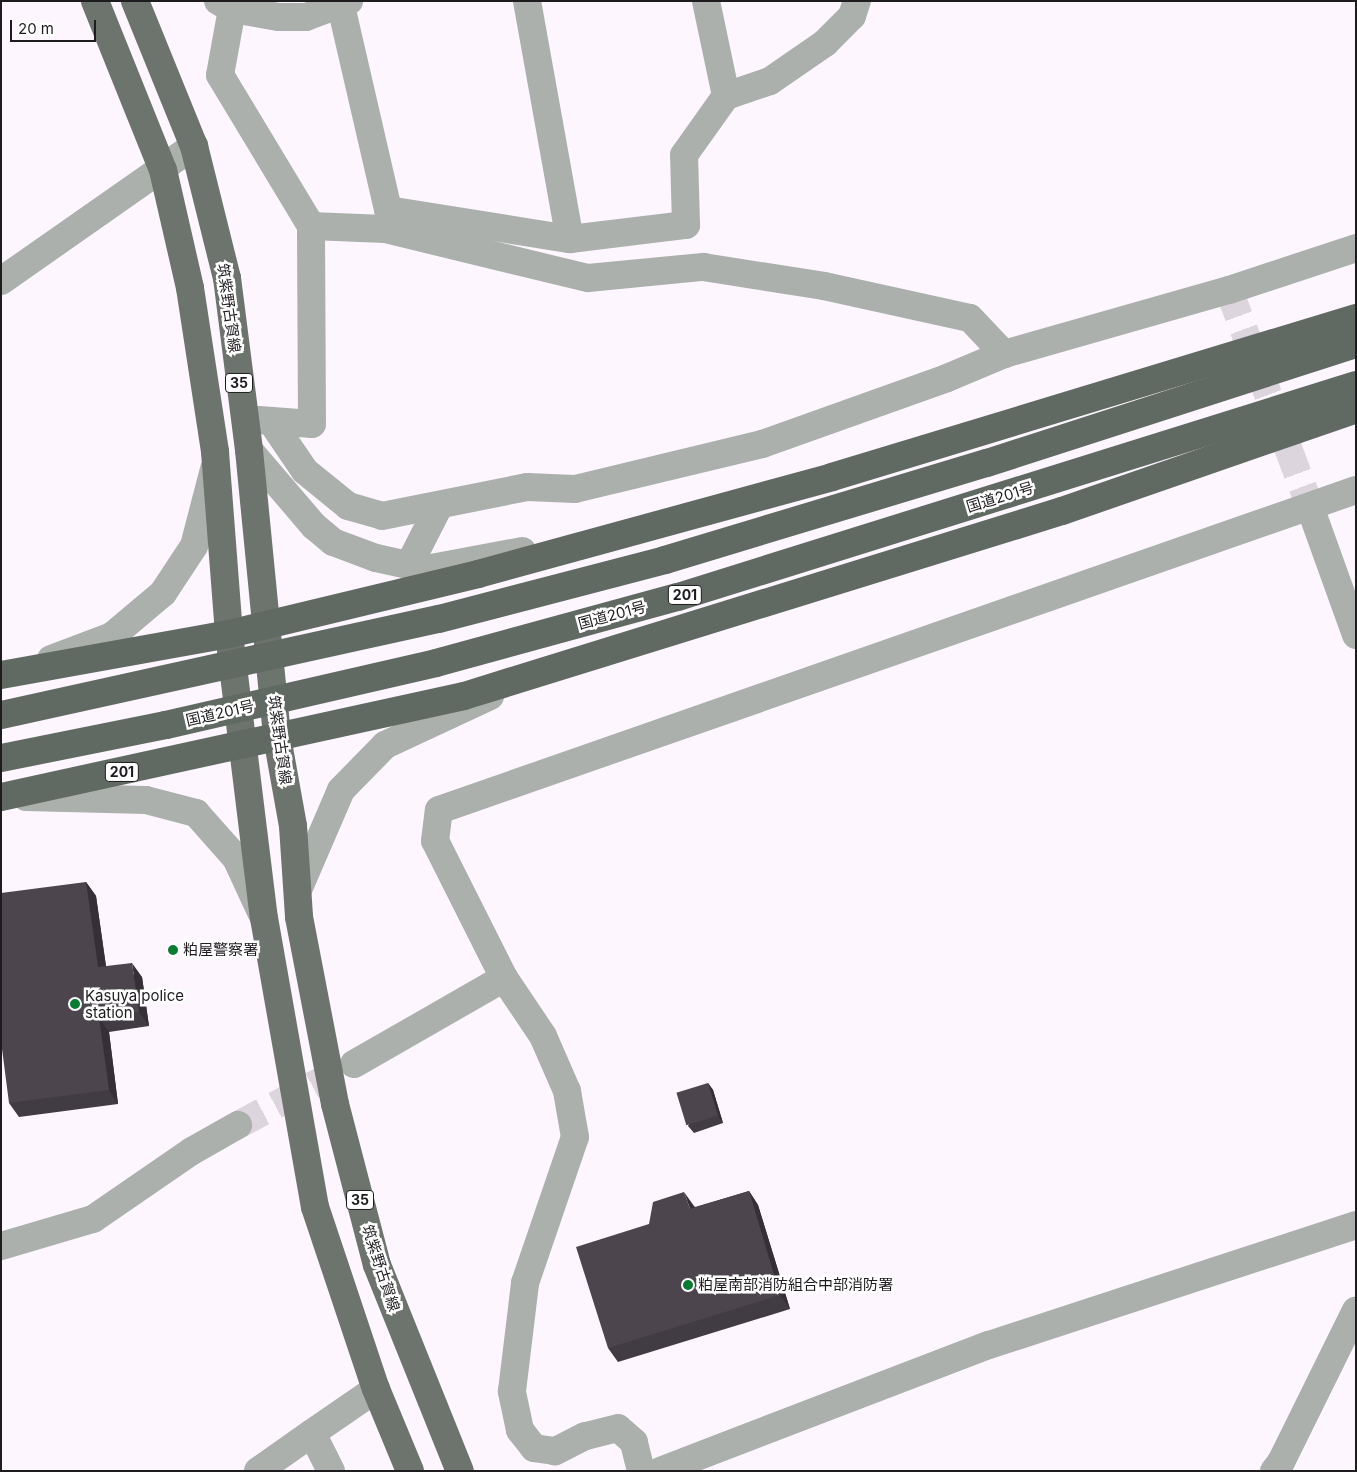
<!DOCTYPE html>
<html>
<head>
<meta charset="utf-8">
<style>
	body { margin:0 }
	#map { position:relative; width:1357px; height:1472px; overflow:hidden; background:#fdf6ff; font-family:Inter,"Noto Sans JP",sans-serif }
	div>[style] { position:absolute }
	[style*='--x'] { left:calc(var(--x)*1px); top:calc(var(--y)*1px); width:calc(var(--w)*1px); rotate:calc(var(--a)*1deg) }
	.minor-tunnel>* { height:28px; margin-top:-14px; transform-origin:0; background:repeating-linear-gradient(90deg,#dcd5de 0 28px,transparent 0 42px) }
	.minor>* { height:28px; margin:-14px; padding:0 14px; transform-origin:14px; border-radius:14px; background:#abb0ac }
	.tertiary>* { height:28px; margin:-14px; padding:0 14px; transform-origin:14px; border-radius:14px; background:#abb0ac }
	.primary>* { height:28px; margin:-14px; padding:0 14px; transform-origin:14px; border-radius:14px; background:#6c746d }
	.trunk>* { height:28px; margin:-14px; padding:0 14px; transform-origin:14px; border-radius:14px; background:#606962 }
	.wall>* { inset:0; background:#413b43 }
	.shaded-wall>* { inset:0; background:#353037 }
	.building>* { inset:0; background:#4c454e; transform-origin:0 0 }
	.dots>* { width:14px; height:14px; translate:-50% -50%; box-sizing:border-box; border:2px solid #fff; border-radius:50% }
	span { translate:-50% -50%; white-space:nowrap; text-align:center; line-height:1.15; -webkit-text-stroke:5px #fff; paint-order:stroke }
	.shield-label span { padding:1px 4px; background:#fff; border:1px solid; border-radius:4px; -webkit-text-stroke-width:0 }
	.shield-label { font-size:14px; color:#1f1c20; font-weight:700 }
	.street-label { font-size:15px; color:#1f1c20 }
	.poi-label { font-size:15px; color:#1f1c20 }
	.left { translate:0 -50%; text-align:left }
	.frame { position:absolute; inset:0; border:2px solid #1f1c20; pointer-events:none }
	.scale { position:absolute; left:10px; top:20px; width:86px; height:22px; box-sizing:border-box; border:2px solid #1f1c20; border-top:0; padding-left:6px; font-size:15px; line-height:18px; white-space:nowrap; color:#1f1c20; -webkit-text-stroke:4px #fff; paint-order:stroke }
</style>
</head>
<body>
<div id="map">
	<div class="minor-tunnel">
		<div style="--x:1229;--y:290;--w:232;--a:69.5"></div>
		<div style="--x:238;--y:1125;--w:126;--a:-28"></div>
	</div>
	<div class="minor">
		<div style="--x:229;--y:1;--w:9;--a:69"></div>
		<div style="--x:232;--y:9;--w:67;--a:100.3"></div>
		<div style="--x:220;--y:75;--w:176;--a:58.9"></div>
		<div style="--x:311;--y:226;--w:74;--a:2.3"></div>
		<div style="--x:385;--y:229;--w:209;--a:13.6"></div>
		<div style="--x:588;--y:278;--w:116;--a:-5.5"></div>
		<div style="--x:703;--y:267;--w:122;--a:8.9"></div>
		<div style="--x:824;--y:286;--w:149;--a:12.4"></div>
		<div style="--x:970;--y:318;--w:50;--a:46.6"></div>
		<div style="--x:527;--y:1;--w:242;--a:79.8"></div>
		<div style="--x:706;--y:1;--w:97;--a:78.1"></div>
		<div style="--x:341;--y:6;--w:209;--a:77"></div>
		<div style="--x:388;--y:210;--w:184;--a:9.1"></div>
		<div style="--x:570;--y:239;--w:117;--a:-6.9"></div>
		<div style="--x:686;--y:225;--w:70;--a:-91.6"></div>
		<div style="--x:684;--y:155;--w:72;--a:-54.6"></div>
		<div style="--x:726;--y:96;--w:46;--a:-18.8"></div>
		<div style="--x:770;--y:81;--w:67;--a:-34.6"></div>
		<div style="--x:825;--y:43;--w:38;--a:-45"></div>
		<div style="--x:852;--y:16;--w:16;--a:-72"></div>
		<div style="--x:1;--y:281;--w:236;--a:-35"></div>
		<div style="--x:259;--y:420;--w:53;--a:4.3"></div>
		<div style="--x:312;--y:424;--w:198;--a:-90.3"></div>
		<div style="--x:271;--y:421;--w:60;--a:55.8"></div>
		<div style="--x:305;--y:471;--w:55;--a:39.1"></div>
		<div style="--x:348;--y:506;--w:35;--a:16"></div>
		<div style="--x:382;--y:516;--w:148;--a:-11.3"></div>
		<div style="--x:527;--y:487;--w:48;--a:2.4"></div>
		<div style="--x:575;--y:489;--w:192;--a:-13.5"></div>
		<div style="--x:762;--y:444;--w:196;--a:-19.6"></div>
		<div style="--x:947;--y:378;--w:62;--a:-22.8"></div>
		<div style="--x:1004;--y:354;--w:234;--a:-15.9"></div>
		<div style="--x:1229;--y:290;--w:134;--a:-18.3"></div>
		<div style="--x:249;--y:450;--w:100;--a:49.5"></div>
		<div style="--x:314;--y:526;--w:25;--a:40"></div>
		<div style="--x:333;--y:542;--w:46;--a:20.4"></div>
		<div style="--x:376;--y:558;--w:51;--a:12.4"></div>
		<div style="--x:426;--y:569;--w:98;--a:-10.6"></div>
		<div style="--x:1310;--y:507;--w:136;--a:70.2"></div>
		<div style="--x:409;--y:565;--w:66;--a:-63"></div>
		<div style="--x:51;--y:659;--w:65;--a:-20.7"></div>
		<div style="--x:112;--y:636;--w:67;--a:-40.1"></div>
		<div style="--x:163;--y:593;--w:56;--a:-56.6"></div>
		<div style="--x:194;--y:546;--w:80;--a:-75.4"></div>
		<div style="--x:26;--y:797;--w:120;--a:1.4"></div>
		<div style="--x:146;--y:800;--w:52;--a:14.6"></div>
		<div style="--x:196;--y:813;--w:60;--a:48.4"></div>
		<div style="--x:236;--y:858;--w:60;--a:65.2"></div>
		<div style="--x:298;--y:890;--w:109;--a:-66.7"></div>
		<div style="--x:341;--y:790;--w:63;--a:-45.6"></div>
		<div style="--x:385;--y:745;--w:116;--a:-25"></div>
		<div style="--x:354;--y:1064;--w:173;--a:-29.8"></div>
		<div style="--x:1;--y:1246;--w:96;--a:-16.4"></div>
		<div style="--x:93;--y:1219;--w:120;--a:-34.5"></div>
		<div style="--x:192;--y:1151;--w:53;--a:-29.5"></div>
		<div style="--x:258;--y:1471;--w:66;--a:-35.1"></div>
		<div style="--x:331;--y:1471;--w:42;--a:-116.6"></div>
		<div style="--x:312;--y:1433;--w:78;--a:-34.5"></div>
		<div style="--x:641;--y:1471;--w:30;--a:-104"></div>
		<div style="--x:634;--y:1442;--w:21;--a:-139"></div>
		<div style="--x:618;--y:1428;--w:34;--a:166"></div>
		<div style="--x:585;--y:1436;--w:34;--a:153"></div>
		<div style="--x:555;--y:1451;--w:21;--a:-172"></div>
		<div style="--x:534;--y:1448;--w:23;--a:-128"></div>
		<div style="--x:520;--y:1430;--w:40;--a:-102"></div>
		<div style="--x:512;--y:1391;--w:109;--a:-83.1"></div>
		<div style="--x:525;--y:1283;--w:154;--a:-71.1"></div>
		<div style="--x:575;--y:1137;--w:47;--a:-99.9"></div>
		<div style="--x:567;--y:1091;--w:60;--a:-113.6"></div>
		<div style="--x:543;--y:1036;--w:70;--a:-123.9"></div>
		<div style="--x:504;--y:978;--w:153;--a:-116.7"></div>
		<div style="--x:435;--y:841;--w:31;--a:-83"></div>
		<div style="--x:439;--y:810;--w:971;--a:-19.24"></div>
		<div style="--x:660;--y:1471;--w:352;--a:-21"></div>
		<div style="--x:989;--y:1345;--w:386;--a:-18.1"></div>
		<div style="--x:1274;--y:1471;--w:11;--a:-52"></div>
		<div style="--x:1281;--y:1462;--w:169;--a:-63.7"></div>
	</div>
	<div class="tertiary">
		<div style="--x:218;--y:1;--w:16;--a:30"></div>
		<div style="--x:232;--y:9;--w:48;--a:9.7"></div>
		<div style="--x:279;--y:17;--w:27;--a:0"></div>
		<div style="--x:306;--y:17;--w:46;--a:-20.4"></div>
	</div>
	<div class="primary">
		<div style="--x:95;--y:1;--w:182;--a:68.1"></div>
		<div style="--x:163;--y:170;--w:121;--a:77.1"></div>
		<div style="--x:190;--y:288;--w:166;--a:81.3"></div>
		<div style="--x:215;--y:452;--w:183;--a:85.6"></div>
		<div style="--x:229;--y:634;--w:286;--a:83"></div>
		<div style="--x:264;--y:918;--w:293;--a:80"></div>
		<div style="--x:315;--y:1207;--w:192;--a:71.5"></div>
		<div style="--x:376;--y:1389;--w:89;--a:67.5"></div>
		<div style="--x:135;--y:1;--w:157;--a:67.9"></div>
		<div style="--x:194;--y:146;--w:136;--a:76"></div>
		<div style="--x:227;--y:278;--w:173;--a:82.7"></div>
		<div style="--x:249;--y:450;--w:288;--a:84.4"></div>
		<div style="--x:277;--y:737;--w:90;--a:79.8"></div>
		<div style="--x:293;--y:826;--w:91;--a:86.2"></div>
		<div style="--x:299;--y:917;--w:190;--a:79.1"></div>
		<div style="--x:335;--y:1104;--w:166;--a:75.4"></div>
		<div style="--x:377;--y:1265;--w:222;--a:68.1"></div>
	</div>
	<div class="trunk">
		<div style="--x:1;--y:675;--w:232;--a:-10.2"></div>
		<div style="--x:229;--y:634;--w:256;--a:-13.5"></div>
		<div style="--x:478;--y:574;--w:367;--a:-15.3"></div>
		<div style="--x:832;--y:477;--w:548;--a:-16.88"></div>
		<div style="--x:1;--y:715;--w:448;--a:-12.4"></div>
		<div style="--x:439;--y:619;--w:234;--a:-14.6"></div>
		<div style="--x:665;--y:560;--w:336;--a:-16.8"></div>
		<div style="--x:987;--y:463;--w:388;--a:-17.9"></div>
		<div style="--x:1;--y:758;--w:168;--a:-11.3"></div>
		<div style="--x:166;--y:725;--w:277;--a:-12.9"></div>
		<div style="--x:436;--y:663;--w:251;--a:-15.3"></div>
		<div style="--x:678;--y:597;--w:710;--a:-17.36"></div>
		<div style="--x:1;--y:797;--w:474;--a:-12.3"></div>
		<div style="--x:464;--y:696;--w:626;--a:-17.19"></div>
		<div style="--x:1062;--y:511;--w:311;--a:-19.1"></div>
	</div>
	<div class="wall">
		<div style="clip-path:polygon(86px 882px,96px 896px,106px 966px,142px 977px,149px 1026px,109px 1032px,118px 1104px,19px 1117px,9px 1103px)"></div>
		<div style="clip-path:polygon(708px 1083px,713px 1090px,723px 1123px,694px 1133px,688px 1126px)"></div>
		<div style="clip-path:polygon(749px 1191px,758px 1205px,790px 1309px,618px 1362px,608px 1348px,694px 1206px,695px 1207px)"></div>
	</div>
	<div class="shaded-wall">
		<div style="clip-path:polygon(86px 882px,96px 896px,108px 981px,98px 967px)"></div>
		<div style="clip-path:polygon(132px 963px,142px 977px,149px 1026px,139px 1012px)"></div>
		<div style="clip-path:polygon(99px 1018px,109px 1032px,118px 1104px,109px 1090px)"></div>
		<div style="clip-path:polygon(708px 1083px,713px 1090px,723px 1123px,718px 1116px)"></div>
		<div style="clip-path:polygon(749px 1191px,758px 1205px,790px 1309px,780px 1295px)"></div>
		<div style="clip-path:polygon(684px 1192px,694px 1206px,700px 1223px,690px 1209px)"></div>
	</div>
	<div class="building">
		<div style="clip-path:polygon(86px 882px,98px 967px,132px 963px,139px 1012px,99px 1018px,109px 1090px,9px 1103px,1px 1041px,1px 893px)"></div>
		<div style="left:708px;top:1083px;width:34px;height:33px;rotate:73deg"></div>
		<div style="clip-path:polygon(749px 1191px,780px 1295px,608px 1348px,576px 1247px,649px 1224px,653px 1202px,684px 1192px,690px 1209px)"></div>
	</div>
	<div class="dots">
		<div style="left:173px;top:950px;background:#097b30"></div>
		<div style="left:75px;top:1004px;background:#097b30"></div>
		<div style="left:688px;top:1285px;background:#097b30"></div>
	</div>
	<div class="shield-label">
		<span style="left:239px;top:383px">35</span>
		<span style="left:685px;top:595px">201</span>
		<span style="left:122px;top:772px">201</span>
		<span style="left:360px;top:1200px">35</span>
	</div>
	<div class="street-label">
		<span style="left:229px;top:308px;rotate:82deg">筑紫野古賀線</span>
		<span style="left:1000px;top:497px;rotate:-17deg">国道201号</span>
		<span style="left:612px;top:615px;rotate:-15deg">国道201号</span>
		<span style="left:220px;top:713px;rotate:-13deg">国道201号</span>
		<span style="left:280px;top:740px;rotate:82deg">筑紫野古賀線</span>
		<span style="left:381px;top:1268px;rotate:72deg">筑紫野古賀線</span>
	</div>
	<div class="poi-label">
		<span class="left" style="left:183px;top:950px">粕屋警察署</span>
		<span class="left" style="left:85px;top:1004px">Kasuya police<br>station</span>
		<span class="left" style="left:698px;top:1285px">粕屋南部消防組合中部消防署</span>
	</div>
	<div class="frame"></div>
	<div class="scale">20 m</div>
</div>
</body>
</html>
